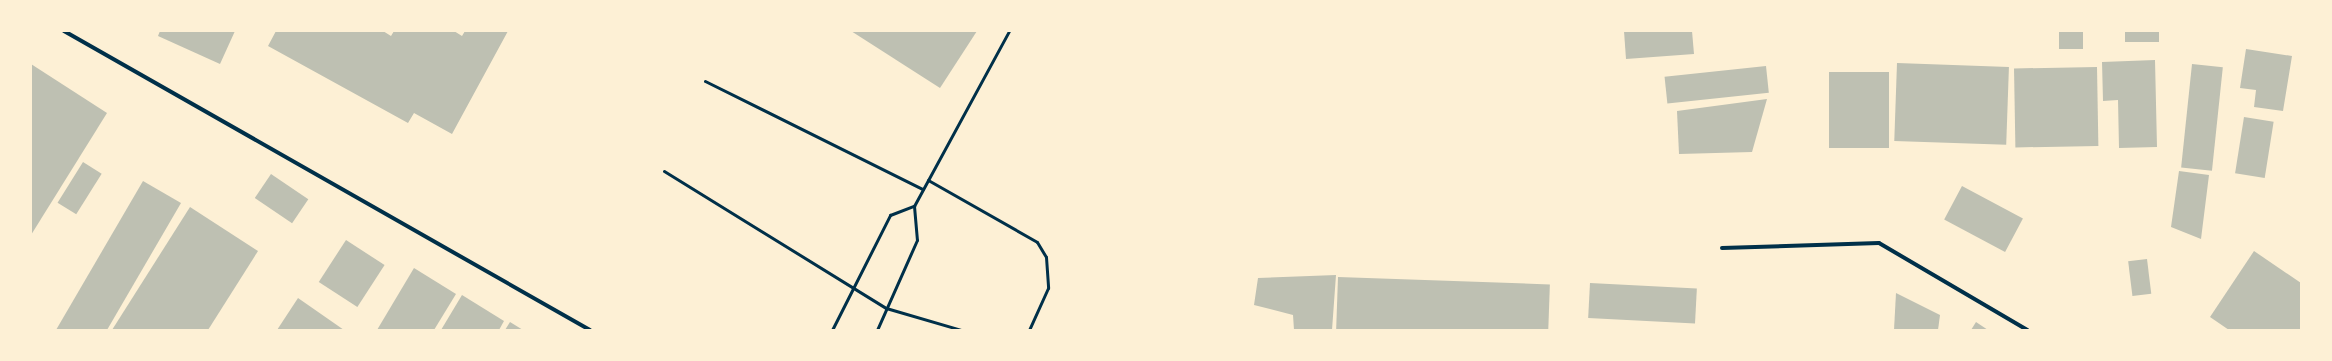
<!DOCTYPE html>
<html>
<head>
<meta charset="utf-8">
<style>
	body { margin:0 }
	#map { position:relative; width:2332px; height:361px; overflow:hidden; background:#fdf0d5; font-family:Ubuntu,sans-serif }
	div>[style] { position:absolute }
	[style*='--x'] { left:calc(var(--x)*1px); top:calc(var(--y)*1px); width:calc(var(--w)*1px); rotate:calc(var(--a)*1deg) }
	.building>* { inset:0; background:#bec0b2; transform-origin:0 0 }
	.service>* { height:3px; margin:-1.5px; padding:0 1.5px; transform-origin:1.5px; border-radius:1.5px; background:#003049 }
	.minor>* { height:4px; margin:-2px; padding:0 2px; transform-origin:2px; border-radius:2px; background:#003049 }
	span { translate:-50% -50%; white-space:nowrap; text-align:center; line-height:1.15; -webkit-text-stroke:4px #fdf0d5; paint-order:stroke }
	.frame { position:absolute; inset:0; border:32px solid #fdf0d5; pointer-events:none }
</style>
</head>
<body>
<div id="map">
	<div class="building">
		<div style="clip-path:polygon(160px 31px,235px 31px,220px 64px,158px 36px)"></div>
		<div style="clip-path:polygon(276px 31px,383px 31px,391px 36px,394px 31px,454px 31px,462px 36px,465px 31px,508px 31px,452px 134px,414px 113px,408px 123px,268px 46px)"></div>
		<div style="clip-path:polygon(851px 31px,977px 31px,940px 88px)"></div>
		<div style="clip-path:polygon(1624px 31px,1692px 31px,1694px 54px,1626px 59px)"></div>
		<div style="left:2059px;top:31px;width:24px;height:18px"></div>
		<div style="left:2125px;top:31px;width:34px;height:11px"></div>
		<div style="clip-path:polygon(2246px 49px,2292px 56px,2283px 111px,2254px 107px,2256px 90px,2240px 88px)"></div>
		<div style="clip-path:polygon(2155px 60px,2157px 147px,2119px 148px,2118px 100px,2103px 101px,2102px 62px)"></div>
		<div style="left:1897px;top:63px;width:112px;height:78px;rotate:2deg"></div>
		<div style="clip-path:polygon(31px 64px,107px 113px,31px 235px)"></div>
		<div style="left:2192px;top:64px;width:31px;height:104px;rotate:6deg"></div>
		<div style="left:1766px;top:66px;width:27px;height:102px;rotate:84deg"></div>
		<div style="left:2097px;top:67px;width:79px;height:83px;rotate:89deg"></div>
		<div style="left:1829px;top:72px;width:60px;height:76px"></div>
		<div style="clip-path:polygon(1767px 99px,1752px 152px,1679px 154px,1677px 111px)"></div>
		<div style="left:2244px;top:117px;width:30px;height:57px;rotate:9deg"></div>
		<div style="left:83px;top:162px;width:22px;height:48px;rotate:32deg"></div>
		<div style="clip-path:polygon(2179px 171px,2209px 175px,2201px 239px,2171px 227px)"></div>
		<div style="left:271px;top:174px;width:45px;height:29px;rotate:34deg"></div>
		<div style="clip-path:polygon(143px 181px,181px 203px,107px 330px,56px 330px)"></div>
		<div style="left:1962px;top:186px;width:69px;height:38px;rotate:28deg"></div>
		<div style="clip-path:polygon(190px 207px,258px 251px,208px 330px,112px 330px)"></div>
		<div style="left:346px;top:240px;width:46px;height:50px;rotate:33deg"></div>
		<div style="clip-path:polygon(2254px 251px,2301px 283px,2301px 330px,2229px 330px,2210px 317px)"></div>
		<div style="left:2147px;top:259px;width:35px;height:19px;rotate:83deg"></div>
		<div style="clip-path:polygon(414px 268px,456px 294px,434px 330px,377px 330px)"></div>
		<div style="clip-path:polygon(1336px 275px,1332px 330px,1294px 330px,1293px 315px,1254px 305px,1258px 278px)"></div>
		<div style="left:1338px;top:277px;width:212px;height:53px;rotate:2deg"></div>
		<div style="left:1590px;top:283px;width:107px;height:35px;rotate:3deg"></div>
		<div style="clip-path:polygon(1896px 293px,1940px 315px,1938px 330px,1894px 330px)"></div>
		<div style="clip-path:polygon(462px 295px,504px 321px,499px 330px,441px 330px)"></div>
		<div style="clip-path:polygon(298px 298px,344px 330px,277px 330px)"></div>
		<div style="clip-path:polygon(510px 322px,523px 330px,505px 330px)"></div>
		<div style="clip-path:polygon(1976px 322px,1988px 330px,1971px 330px)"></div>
	</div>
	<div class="service">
		<div style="--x:705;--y:81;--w:243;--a:26.4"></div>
		<div style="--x:664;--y:171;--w:261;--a:31.7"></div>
		<div style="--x:886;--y:308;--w:78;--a:16.3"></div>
		<div style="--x:928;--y:180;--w:125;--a:29.6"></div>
		<div style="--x:1037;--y:242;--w:17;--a:59"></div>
		<div style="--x:1046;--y:257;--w:31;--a:86"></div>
		<div style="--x:1048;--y:288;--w:46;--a:114.3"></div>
		<div style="--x:914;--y:206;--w:199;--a:-61.5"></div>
		<div style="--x:832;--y:330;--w:129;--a:-63.2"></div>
		<div style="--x:890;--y:215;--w:26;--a:-21"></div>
		<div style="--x:914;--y:206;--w:34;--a:85"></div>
		<div style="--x:917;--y:240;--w:98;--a:114"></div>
	</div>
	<div class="minor">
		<div style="--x:64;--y:31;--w:605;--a:29.62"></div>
		<div style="--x:1722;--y:248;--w:157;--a:-1.8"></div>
		<div style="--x:1879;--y:243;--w:172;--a:30.4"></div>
	</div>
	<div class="frame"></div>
</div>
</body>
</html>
